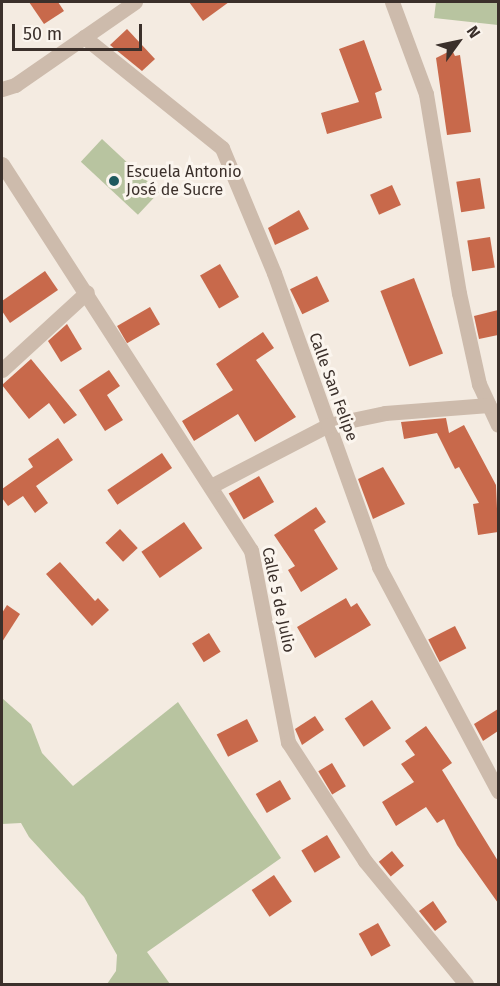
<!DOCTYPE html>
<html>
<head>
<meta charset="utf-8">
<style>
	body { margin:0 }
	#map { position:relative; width:500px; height:986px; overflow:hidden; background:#f4ebe1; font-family:"Fira Sans",sans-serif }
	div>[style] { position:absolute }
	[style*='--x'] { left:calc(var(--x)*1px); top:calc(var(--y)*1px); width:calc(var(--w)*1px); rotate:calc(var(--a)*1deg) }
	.green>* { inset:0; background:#b8c4a0; transform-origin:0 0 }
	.building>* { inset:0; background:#c8694b; transform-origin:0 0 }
	.street>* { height:15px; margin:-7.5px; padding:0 7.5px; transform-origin:7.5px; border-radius:7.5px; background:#cdbbac }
	.dots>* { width:16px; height:16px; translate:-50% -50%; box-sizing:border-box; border:3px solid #fbf5ee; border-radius:50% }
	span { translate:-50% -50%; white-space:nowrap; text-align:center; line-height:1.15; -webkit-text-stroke:6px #fbf5ee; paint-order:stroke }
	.poi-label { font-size:16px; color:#3b302b }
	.left { translate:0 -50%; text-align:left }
	.street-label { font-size:16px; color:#3b302b }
	.frame { position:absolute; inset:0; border:3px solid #3b302b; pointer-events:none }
	.north { position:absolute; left:428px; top:12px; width:60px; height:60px; -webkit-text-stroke:4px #fbf5ee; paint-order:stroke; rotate:57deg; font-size:16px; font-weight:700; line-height:24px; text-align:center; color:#3b302b }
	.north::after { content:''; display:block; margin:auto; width:21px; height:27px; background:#3b302b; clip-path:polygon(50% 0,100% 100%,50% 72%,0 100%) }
	.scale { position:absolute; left:12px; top:24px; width:130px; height:27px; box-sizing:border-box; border:3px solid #3b302b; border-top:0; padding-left:8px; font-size:18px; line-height:21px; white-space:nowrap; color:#3b302b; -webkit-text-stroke:4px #fbf5ee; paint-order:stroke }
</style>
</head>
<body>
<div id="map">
	<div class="green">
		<div style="clip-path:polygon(436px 2px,498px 2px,498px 25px,434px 18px)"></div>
		<div style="left:102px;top:139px;width:78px;height:31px;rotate:43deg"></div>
		<div style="clip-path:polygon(2px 698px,31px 724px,42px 753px,73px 786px,178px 702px,281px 858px,147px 952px,170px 984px,107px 984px,116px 971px,117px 955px,84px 897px,29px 837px,21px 823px,2px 824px)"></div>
	</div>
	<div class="building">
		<div style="clip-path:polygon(29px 2px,58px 2px,64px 11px,44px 24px)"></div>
		<div style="clip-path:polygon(189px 2px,229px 2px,203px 21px)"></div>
		<div style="clip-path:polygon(127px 29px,155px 59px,142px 71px,110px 45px)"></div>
		<div style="clip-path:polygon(364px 40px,382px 90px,375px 93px,382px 118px,327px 134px,321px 113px,359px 102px,339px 49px)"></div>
		<div style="clip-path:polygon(452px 50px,455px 56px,460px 55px,471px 132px,447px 135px,436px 58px)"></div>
		<div style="left:480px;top:178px;width:31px;height:24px;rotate:81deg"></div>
		<div style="left:392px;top:185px;width:22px;height:24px;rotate:66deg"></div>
		<div style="clip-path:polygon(299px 210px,309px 229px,275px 245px,268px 228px)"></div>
		<div style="left:490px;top:237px;width:31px;height:23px;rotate:81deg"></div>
		<div style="left:220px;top:264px;width:38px;height:23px;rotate:60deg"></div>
		<div style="clip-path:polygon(45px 271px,58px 290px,10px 323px,2px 311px,2px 301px)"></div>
		<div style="left:317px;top:276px;width:28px;height:30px;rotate:64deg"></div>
		<div style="left:414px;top:278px;width:81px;height:36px;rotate:69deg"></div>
		<div style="left:150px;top:307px;width:20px;height:38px;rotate:60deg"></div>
		<div style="clip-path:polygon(498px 310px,498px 335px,479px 339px,474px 316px)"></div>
		<div style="clip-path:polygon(67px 324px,82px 349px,61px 362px,48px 341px)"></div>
		<div style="clip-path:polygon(263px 332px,274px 348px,256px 360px,296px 417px,255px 442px,238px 414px,194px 441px,182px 421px,233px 390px,216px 364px)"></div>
		<div style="clip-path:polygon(31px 359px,77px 415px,64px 424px,49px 403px,29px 419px,2px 385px)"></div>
		<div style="clip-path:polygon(109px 370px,120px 386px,107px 395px,123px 420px,105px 431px,79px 390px)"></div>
		<div style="clip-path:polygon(446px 418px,449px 433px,464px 425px,496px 485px,498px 532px,478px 535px,473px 504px,479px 503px,459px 467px,455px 469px,437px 433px,404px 439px,401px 422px)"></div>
		<div style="clip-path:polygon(58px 438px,73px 460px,36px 486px,48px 503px,35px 513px,23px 496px,8px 506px,2px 498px,2px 489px,33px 467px,28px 459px)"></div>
		<div style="left:162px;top:453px;width:18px;height:66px;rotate:56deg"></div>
		<div style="clip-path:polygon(383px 467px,405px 504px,373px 519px,358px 479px)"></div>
		<div style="left:259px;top:476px;width:30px;height:35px;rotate:60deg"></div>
		<div style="clip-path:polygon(316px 507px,326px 522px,314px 530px,338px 569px,301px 592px,288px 570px,295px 566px,274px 535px)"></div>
		<div style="left:184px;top:522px;width:32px;height:52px;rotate:55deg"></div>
		<div style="left:120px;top:529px;width:26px;height:20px;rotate:47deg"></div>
		<div style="clip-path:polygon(60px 562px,95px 601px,98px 598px,109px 610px,92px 626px,46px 574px)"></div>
		<div style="clip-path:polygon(346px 598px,351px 607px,357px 603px,371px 625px,315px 658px,297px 627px)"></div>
		<div style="clip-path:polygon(7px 605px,20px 614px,2px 642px,2px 613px)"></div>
		<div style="left:455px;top:626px;width:25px;height:30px;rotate:63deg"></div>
		<div style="left:209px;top:633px;width:22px;height:20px;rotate:58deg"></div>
		<div style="left:372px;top:700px;width:34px;height:33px;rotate:56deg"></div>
		<div style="clip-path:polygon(498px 709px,498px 731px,483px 741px,474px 724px)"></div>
		<div style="clip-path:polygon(315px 716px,324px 730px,302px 745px,295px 729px)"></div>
		<div style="left:247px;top:719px;width:25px;height:34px;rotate:63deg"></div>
		<div style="clip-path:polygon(426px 726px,452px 763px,442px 770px,498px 861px,498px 903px,457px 845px,444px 819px,437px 823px,426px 807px,396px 826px,382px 802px,414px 782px,401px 764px,415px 755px,405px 741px)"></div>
		<div style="left:332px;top:763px;width:27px;height:16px;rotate:59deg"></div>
		<div style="left:280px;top:780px;width:22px;height:28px;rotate:60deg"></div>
		<div style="left:327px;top:835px;width:26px;height:30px;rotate:59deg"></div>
		<div style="left:392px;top:851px;width:19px;height:17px;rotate:51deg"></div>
		<div style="left:274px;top:875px;width:32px;height:27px;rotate:56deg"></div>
		<div style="clip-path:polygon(433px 901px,447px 922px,435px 931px,419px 911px)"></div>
		<div style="left:378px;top:923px;width:26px;height:22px;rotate:61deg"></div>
	</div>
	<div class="street">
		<div style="--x:392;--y:2;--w:98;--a:69.7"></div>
		<div style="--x:426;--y:94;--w:202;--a:80.6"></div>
		<div style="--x:459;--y:293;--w:93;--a:77.6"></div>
		<div style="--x:479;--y:384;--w:45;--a:65.1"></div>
		<div style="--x:84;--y:37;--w:177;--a:38.8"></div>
		<div style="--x:222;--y:148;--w:135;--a:67.4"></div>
		<div style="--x:274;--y:273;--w:312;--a:70.3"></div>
		<div style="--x:379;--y:567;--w:254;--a:62"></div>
		<div style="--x:2;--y:89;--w:14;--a:-17"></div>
		<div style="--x:15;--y:85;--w:146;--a:-34.7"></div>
		<div style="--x:2;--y:164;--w:459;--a:57.2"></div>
		<div style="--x:251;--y:550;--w:196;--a:79.1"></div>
		<div style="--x:288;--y:742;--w:142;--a:57.1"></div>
		<div style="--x:365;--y:861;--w:159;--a:50.6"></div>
		<div style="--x:2;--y:370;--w:115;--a:-42.5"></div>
		<div style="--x:211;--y:486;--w:132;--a:-27.5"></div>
		<div style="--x:328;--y:425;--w:58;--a:-11.9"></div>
		<div style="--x:385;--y:413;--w:104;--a:-4.4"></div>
	</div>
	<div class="dots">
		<div style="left:114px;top:181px;background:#1f5a5e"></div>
	</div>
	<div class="poi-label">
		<span class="left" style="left:126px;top:181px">Escuela Antonio<br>José de Sucre</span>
	</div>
	<div class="street-label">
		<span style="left:333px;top:387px;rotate:70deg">Calle San Felipe</span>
		<span style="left:278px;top:600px;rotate:78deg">Calle 5 de Julio</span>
	</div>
	<div class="frame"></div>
	<div class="north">N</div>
	<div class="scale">50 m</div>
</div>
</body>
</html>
